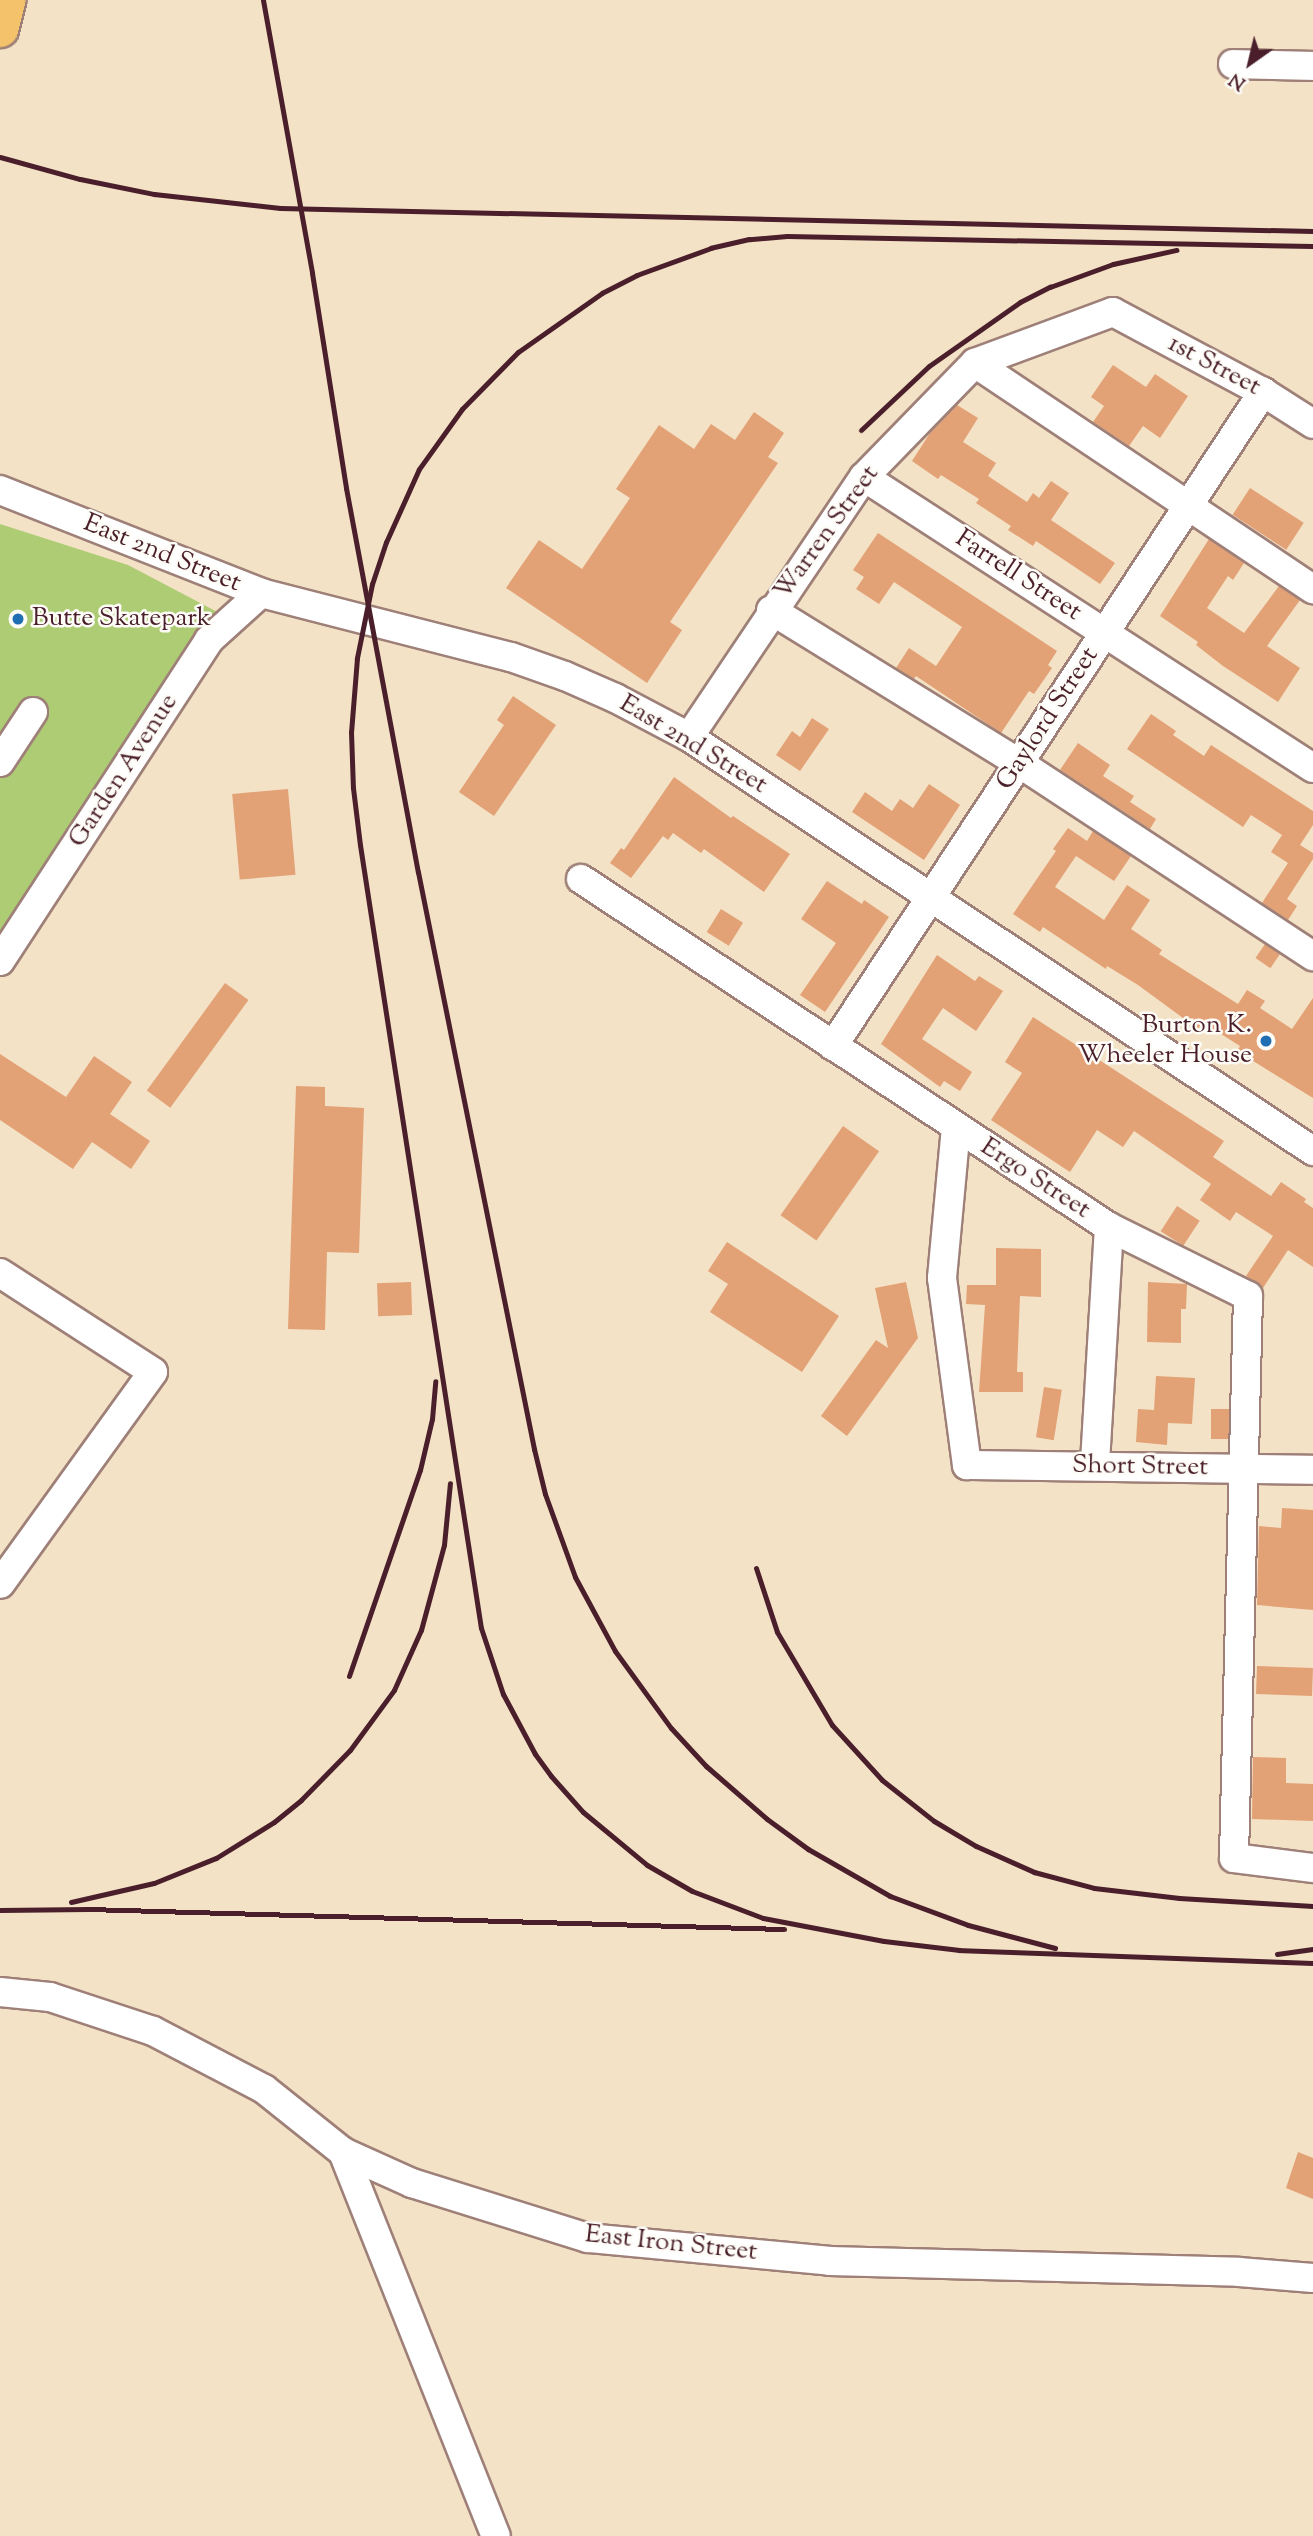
<!DOCTYPE html>
<html>
<head>
<meta charset="utf-8">
<style>
	body { margin:0 }
	#map { position:relative; width:1313px; height:2536px; overflow:hidden; background:#f3e2c6; font-family:"Sorts Mill Goudy",serif }
	div>[style] { position:absolute }
	[style*='--x'] { left:calc(var(--x)*1px); top:calc(var(--y)*1px); width:calc(var(--w)*1px); rotate:calc(var(--a)*1deg) }
	.green>* { inset:0; background:#aecc74 }
	.building>* { inset:0; background:#e3a176; transform-origin:0 0 }
	.roads { filter:drop-shadow(2px 0 #9e8078) drop-shadow(-2px 0 #9e8078) drop-shadow(0 2px #9e8078) drop-shadow(0 -2px #9e8078) }
	.minor>* { height:28px; margin:-14px; padding:0 14px; transform-origin:14px; border-radius:14px; background:#fff }
	.major>* { height:35px; margin:-17.5px; padding:0 17.5px; transform-origin:17.5px; border-radius:17.5px; background:#f3c26a }
	.rail>* { height:5px; margin:-2.5px; padding:0 2.5px; transform-origin:2.5px; border-radius:2.5px; background:#4a1f2b }
	.dots>* { width:19px; height:19px; translate:-50% -50%; box-sizing:border-box; border:4px solid #fdfcf7; border-radius:50% }
	span { translate:-50% -50%; white-space:nowrap; text-align:center; line-height:1.15; -webkit-text-stroke:5px #fdfcf7; paint-order:stroke }
	.street-label { font-size:26px; color:#4a1f2b }
	.poi-label { font-size:26px; color:#4a1f2b }
	.left { translate:0 -50%; text-align:left }
	.right { translate:-100% -50%; text-align:right }
	.north { position:absolute; left:1215px; top:28px; width:70px; height:70px; -webkit-text-stroke:5px #fdfcf7; paint-order:stroke; rotate:214deg; font-size:19px; font-weight:700; line-height:28px; text-align:center; color:#4a1f2b }
	.north::after { content:''; display:block; margin:auto; width:24px; height:32px; background:#4a1f2b; clip-path:polygon(50% 0,100% 100%,50% 72%,0 100%) }
</style>
</head>
<body>
<div id="map">
	<div class="green">
		<div style="clip-path:polygon(0 524px,128px 565px,225px 616px,0 959px)"></div>
	</div>
	<div class="building">
		<div style="clip-path:polygon(1113px 365px,1146px 387px,1155px 374px,1188px 396px,1160px 438px,1143px 426px,1129px 446px,1093px 422px,1104px 406px,1091px 397px)"></div>
		<div style="clip-path:polygon(957px 405px,978px 418px,963px 442px,996px 463px,988px 476px,1027px 502px,1033px 493px,1039px 498px,1051px 481px,1069px 493px,1051px 520px,1115px 563px,1100px 584px,1036px 541px,1033px 546px,1008px 530px,1011px 526px,976px 503px,979px 499px,941px 475px,938px 479px,912px 461px,930px 433px)"></div>
		<div style="clip-path:polygon(754px 412px,784px 433px,768px 457px,778px 463px,670px 622px,682px 630px,647px 683px,506px 588px,539px 540px,582px 569px,630px 498px,616px 489px,659px 425px,694px 449px,711px 424px,735px 440px)"></div>
		<div style="left:1250px;top:488px;width:64px;height:32px;rotate:33deg"></div>
		<div style="clip-path:polygon(878px 533px,1057px 651px,1048px 665px,1052px 668px,1034px 694px,1029px 691px,1001px 733px,916px 676px,914px 679px,896px 668px,909px 648px,936px 666px,962px 627px,894px 582px,879px 604px,856px 589px,864px 577px,853px 570px)"></div>
		<div style="clip-path:polygon(1209px 539px,1244px 563px,1233px 580px,1228px 576px,1207px 608px,1244px 633px,1279px 586px,1300px 600px,1267px 646px,1300px 668px,1278px 702px,1223px 666px,1196px 645px,1198px 642px,1160px 616px)"></div>
		<div style="clip-path:polygon(513px 696px,556px 725px,494px 816px,459px 792px,504px 725px,497px 720px)"></div>
		<div style="clip-path:polygon(1151px 714px,1176px 731px,1173px 735px,1204px 756px,1211px 745px,1313px 811px,1313px 825px,1300px 845px,1313px 853px,1313px 859px,1287px 899px,1297px 906px,1288px 920px,1262px 903px,1288px 863px,1271px 852px,1282px 835px,1251px 815px,1243px 827px,1127px 749px)"></div>
		<div style="clip-path:polygon(812px 718px,829px 729px,800px 771px,776px 755px,792px 731px,800px 737px)"></div>
		<div style="clip-path:polygon(1078px 743px,1110px 765px,1103px 776px,1134px 796px,1130px 802px,1156px 819px,1150px 829px,1060px 770px)"></div>
		<div style="clip-path:polygon(674px 777px,731px 818px,733px 816px,790px 854px,764px 892px,704px 849px,701px 853px,673px 833px,668px 840px,663px 836px,631px 878px,610px 863px,621px 848px,624px 850px)"></div>
		<div style="clip-path:polygon(929px 784px,960px 805px,924px 860px,852px 812px,865px 792px,892px 811px,900px 799px,913px 808px)"></div>
		<div style="left:288px;top:789px;width:86px;height:56px;rotate:85deg"></div>
		<div style="clip-path:polygon(1068px 828px,1087px 841px,1093px 831px,1131px 856px,1114px 881px,1076px 856px,1055px 887px,1104px 920px,1127px 885px,1150px 900px,1131px 929px,1162px 950px,1159px 954px,1238px 1004px,1247px 990px,1265px 1001px,1260px 1008px,1292px 1029px,1313px 998px,1313px 1098px,1237px 1051px,1240px 1046px,1202px 1022px,1198px 1029px,1138px 985px,1107px 966px,1106px 969px,1043px 927px,1040px 932px,1013px 914px,1056px 851px,1053px 849px)"></div>
		<div style="clip-path:polygon(827px 881px,862px 904px,864px 900px,889px 917px,825px 1012px,800px 995px,836px 943px,801px 919px)"></div>
		<div style="left:721px;top:909px;width:26px;height:27px;rotate:32deg"></div>
		<div style="left:1265px;top:944px;width:18px;height:17px;rotate:34deg"></div>
		<div style="clip-path:polygon(937px 955px,975px 981px,979px 976px,1003px 991px,976px 1031px,943px 1008px,922px 1039px,972px 1072px,960px 1091px,944px 1081px,940px 1087px,881px 1044px)"></div>
		<div style="left:225px;top:983px;width:29px;height:133px;rotate:36deg"></div>
		<div style="clip-path:polygon(1033px 1017px,1224px 1141px,1213px 1157px,1271px 1196px,1281px 1182px,1306px 1199px,1304px 1202px,1313px 1208px,1313px 1267px,1288px 1250px,1263px 1288px,1246px 1276px,1273px 1236px,1236px 1212px,1230px 1221px,1200px 1200px,1211px 1184px,1134px 1131px,1123px 1147px,1097px 1130px,1070px 1172px,991px 1120px,1022px 1073px,1005px 1062px)"></div>
		<div style="clip-path:polygon(0 1054px,66px 1097px,94px 1056px,132px 1082px,110px 1114px,150px 1141px,131px 1169px,92px 1142px,73px 1169px,0 1120px)"></div>
		<div style="clip-path:polygon(296px 1086px,325px 1087px,325px 1106px,364px 1108px,359px 1253px,327px 1252px,325px 1330px,288px 1329px)"></div>
		<div style="left:843px;top:1126px;width:44px;height:109px;rotate:35deg"></div>
		<div style="left:1177px;top:1206px;width:27px;height:30px;rotate:33deg"></div>
		<div style="clip-path:polygon(727px 1242px,839px 1316px,802px 1372px,710px 1312px,728px 1284px,708px 1271px)"></div>
		<div style="clip-path:polygon(996px 1248px,1041px 1249px,1041px 1297px,1020px 1296px,1017px 1372px,1023px 1372px,1023px 1392px,979px 1392px,985px 1305px,966px 1304px,967px 1285px,996px 1285px)"></div>
		<div style="left:411px;top:1282px;width:33px;height:34px;rotate:88deg"></div>
		<div style="clip-path:polygon(906px 1282px,918px 1338px,847px 1436px,821px 1416px,876px 1340px,888px 1348px,875px 1288px)"></div>
		<div style="clip-path:polygon(1148px 1282px,1187px 1284px,1186px 1309px,1181px 1309px,1181px 1343px,1147px 1342px)"></div>
		<div style="clip-path:polygon(1156px 1376px,1195px 1378px,1192px 1424px,1168px 1423px,1167px 1445px,1136px 1442px,1138px 1409px,1154px 1410px)"></div>
		<div style="left:1044px;top:1387px;width:18px;height:51px;rotate:9deg"></div>
		<div style="left:1211px;top:1409px;width:18px;height:30px"></div>
		<div style="clip-path:polygon(1282px 1508px,1313px 1510px,1313px 1610px,1257px 1605px,1259px 1526px,1281px 1528px)"></div>
		<div style="left:1257px;top:1666px;width:56px;height:28px;rotate:2deg"></div>
		<div style="clip-path:polygon(1253px 1757px,1286px 1758px,1286px 1783px,1313px 1784px,1313px 1821px,1252px 1819px)"></div>
		<div style="clip-path:polygon(1298px 2152px,1313px 2158px,1313px 2199px,1286px 2188px)"></div>
	</div>
	<div class="roads">
		<div class="minor">
			<div style="--x:1233;--y:64;--w:80;--a:1.4"></div>
			<div style="--x:975;--y:363;--w:407;--a:33.8"></div>
			<div style="--x:864;--y:477;--w:535;--a:32.95"></div>
			<div style="--x:0;--y:490;--w:281;--a:21.5"></div>
			<div style="--x:261;--y:593;--w:258;--a:14.4"></div>
			<div style="--x:511;--y:657;--w:57;--a:19.4"></div>
			<div style="--x:565;--y:676;--w:55;--a:23.7"></div>
			<div style="--x:615;--y:698;--w:84;--a:27.8"></div>
			<div style="--x:689;--y:737;--w:749;--a:33.56"></div>
			<div style="--x:771;--y:610;--w:291;--a:31.7"></div>
			<div style="--x:1019;--y:763;--w:352;--a:33.3"></div>
			<div style="--x:689;--y:737;--w:313;--a:-56.1"></div>
			<div style="--x:864;--y:477;--w:159;--a:-45.8"></div>
			<div style="--x:975;--y:363;--w:147;--a:-20.3"></div>
			<div style="--x:1113;--y:312;--w:170;--a:28.1"></div>
			<div style="--x:1263;--y:392;--w:59;--a:32.6"></div>
			<div style="--x:0;--y:762;--w:60;--a:-56.6"></div>
			<div style="--x:581;--y:879;--w:632;--a:33.39"></div>
			<div style="--x:1109;--y:1227;--w:239;--a:93.4"></div>
			<div style="--x:0;--y:961;--w:383;--a:-56.9"></div>
			<div style="--x:209;--y:640;--w:70;--a:-42.1"></div>
			<div style="--x:833;--y:1046;--w:783;--a:-56.68"></div>
			<div style="--x:956;--y:1127;--w:152;--a:95.3"></div>
			<div style="--x:942;--y:1278;--w:189;--a:82.4"></div>
			<div style="--x:967;--y:1465;--w:346;--a:0.8"></div>
			<div style="--x:1109;--y:1227;--w:155;--a:26.4"></div>
			<div style="--x:1248;--y:1296;--w:562;--a:91.43"></div>
			<div style="--x:1234;--y:1858;--w:80;--a:7.2"></div>
			<div style="--x:0;--y:1273;--w:182;--a:32.9"></div>
			<div style="--x:153;--y:1372;--w:261;--a:125.8"></div>
			<div style="--x:0;--y:1992;--w:50;--a:5.7"></div>
			<div style="--x:50;--y:1997;--w:108;--a:18.3"></div>
			<div style="--x:153;--y:2031;--w:125;--a:27.6"></div>
			<div style="--x:264;--y:2089;--w:101;--a:38.6"></div>
			<div style="--x:343;--y:2152;--w:76;--a:24.2"></div>
			<div style="--x:412;--y:2183;--w:184;--a:17.4"></div>
			<div style="--x:588;--y:2238;--w:243;--a:5.4"></div>
			<div style="--x:830;--y:2261;--w:409;--a:1.5"></div>
			<div style="--x:1239;--y:2272;--w:74;--a:4.6"></div>
			<div style="--x:343;--y:2152;--w:413;--a:68.3"></div>
		</div>
		<div class="major">
			<div style="--x:0;--y:29;--w:30;--a:-76"></div>
		</div>
	</div>
	<div class="rail">
		<div style="--x:263;--y:0;--w:277;--a:79.8"></div>
		<div style="--x:312;--y:273;--w:218;--a:81"></div>
		<div style="--x:346;--y:488;--w:391;--a:79.4"></div>
		<div style="--x:418;--y:872;--w:589;--a:78.63"></div>
		<div style="--x:534;--y:1449;--w:46;--a:76.3"></div>
		<div style="--x:545;--y:1494;--w:88;--a:70.1"></div>
		<div style="--x:575;--y:1577;--w:84;--a:61.6"></div>
		<div style="--x:615;--y:1651;--w:95;--a:54"></div>
		<div style="--x:671;--y:1728;--w:52;--a:47.4"></div>
		<div style="--x:706;--y:1766;--w:81;--a:41"></div>
		<div style="--x:767;--y:1819;--w:51;--a:36.2"></div>
		<div style="--x:808;--y:1849;--w:95;--a:29.8"></div>
		<div style="--x:890;--y:1896;--w:83;--a:20.4"></div>
		<div style="--x:968;--y:1925;--w:90;--a:14.8"></div>
		<div style="--x:0;--y:157;--w:83;--a:15.4"></div>
		<div style="--x:80;--y:179;--w:76;--a:11.5"></div>
		<div style="--x:154;--y:194;--w:127;--a:6.3"></div>
		<div style="--x:280;--y:208;--w:1033;--a:1.28"></div>
		<div style="--x:1313;--y:246;--w:526;--a:-178.91"></div>
		<div style="--x:787;--y:236;--w:38;--a:175"></div>
		<div style="--x:749;--y:239;--w:39;--a:167"></div>
		<div style="--x:711;--y:248;--w:79;--a:160"></div>
		<div style="--x:637;--y:275;--w:39;--a:153"></div>
		<div style="--x:602;--y:293;--w:103;--a:144.9"></div>
		<div style="--x:518;--y:352;--w:80;--a:134.5"></div>
		<div style="--x:462;--y:409;--w:74;--a:125.6"></div>
		<div style="--x:419;--y:469;--w:80;--a:114.3"></div>
		<div style="--x:386;--y:542;--w:44;--a:108.4"></div>
		<div style="--x:372;--y:584;--w:76;--a:101.5"></div>
		<div style="--x:357;--y:658;--w:74;--a:94.6"></div>
		<div style="--x:351;--y:732;--w:56;--a:88"></div>
		<div style="--x:353;--y:788;--w:57;--a:83"></div>
		<div style="--x:360;--y:845;--w:792;--a:81.22"></div>
		<div style="--x:481;--y:1628;--w:70;--a:71.6"></div>
		<div style="--x:503;--y:1694;--w:68;--a:61.9"></div>
		<div style="--x:535;--y:1754;--w:27;--a:54"></div>
		<div style="--x:551;--y:1776;--w:48;--a:48.4"></div>
		<div style="--x:583;--y:1812;--w:83;--a:39.6"></div>
		<div style="--x:647;--y:1865;--w:52;--a:30"></div>
		<div style="--x:692;--y:1891;--w:76;--a:20.8"></div>
		<div style="--x:763;--y:1918;--w:123;--a:10.8"></div>
		<div style="--x:884;--y:1941;--w:76;--a:6.8"></div>
		<div style="--x:959;--y:1950;--w:354;--a:2.1"></div>
		<div style="--x:861;--y:430;--w:93;--a:-43.3"></div>
		<div style="--x:929;--y:366;--w:111;--a:-35.1"></div>
		<div style="--x:1020;--y:302;--w:34;--a:-27"></div>
		<div style="--x:1050;--y:287;--w:67;--a:-20.1"></div>
		<div style="--x:1113;--y:264;--w:65;--a:-12.5"></div>
		<div style="--x:756;--y:1568;--w:67;--a:71.8"></div>
		<div style="--x:777;--y:1632;--w:108;--a:59.4"></div>
		<div style="--x:832;--y:1725;--w:74;--a:47.7"></div>
		<div style="--x:882;--y:1780;--w:66;--a:38.3"></div>
		<div style="--x:934;--y:1821;--w:49;--a:30.8"></div>
		<div style="--x:976;--y:1846;--w:64;--a:24.1"></div>
		<div style="--x:1034;--y:1872;--w:62;--a:14.9"></div>
		<div style="--x:1094;--y:1888;--w:86;--a:6.7"></div>
		<div style="--x:1179;--y:1898;--w:134;--a:3.4"></div>
		<div style="--x:349;--y:1676;--w:218;--a:-71"></div>
		<div style="--x:420;--y:1470;--w:52;--a:-76.8"></div>
		<div style="--x:432;--y:1419;--w:38;--a:-85"></div>
		<div style="--x:71;--y:1902;--w:85;--a:-12.9"></div>
		<div style="--x:154;--y:1883;--w:67;--a:-22"></div>
		<div style="--x:216;--y:1858;--w:68;--a:-31.8"></div>
		<div style="--x:274;--y:1822;--w:35;--a:-39"></div>
		<div style="--x:301;--y:1800;--w:70;--a:-45.6"></div>
		<div style="--x:350;--y:1750;--w:74;--a:-53.7"></div>
		<div style="--x:394;--y:1690;--w:66;--a:-65.8"></div>
		<div style="--x:421;--y:1630;--w:88;--a:-74.9"></div>
		<div style="--x:444;--y:1545;--w:62;--a:-84.5"></div>
		<div style="--x:0;--y:1910;--w:88;--a:-0.7"></div>
		<div style="--x:88;--y:1909;--w:696;--a:1.65"></div>
		<div style="--x:1277;--y:1954;--w:36;--a:-8"></div>
	</div>
	<div class="dots">
		<div style="left:18px;top:619px;background:#1f6fb2"></div>
		<div style="left:1266px;top:1041px;background:#1f6fb2"></div>
	</div>
	<div class="street-label">
		<span style="left:1214px;top:366px;rotate:28deg">1st Street</span>
		<span style="left:827px;top:533px;rotate:-54deg">Warren Street</span>
		<span style="left:162px;top:554px;rotate:22deg">East 2nd Street</span>
		<span style="left:1018px;top:576px;rotate:33deg">Farrell Street</span>
		<span style="left:1048px;top:719px;rotate:-57deg">Gaylord Street</span>
		<span style="left:693px;top:745px;rotate:31deg">East 2nd Street</span>
		<span style="left:124px;top:771px;rotate:-57deg">Garden Avenue</span>
		<span style="left:1035px;top:1179px;rotate:33deg">Ergo Street</span>
		<span style="left:1140px;top:1467px;rotate:1deg">Short Street</span>
		<span style="left:671px;top:2244px;rotate:6deg">East Iron Street</span>
	</div>
	<div class="poi-label">
		<span class="left" style="left:32px;top:619px">Butte Skatepark</span>
		<span class="right" style="left:1252px;top:1041px">Burton K.<br>Wheeler House</span>
	</div>
	<div class="north">N</div>
</div>
</body>
</html>
